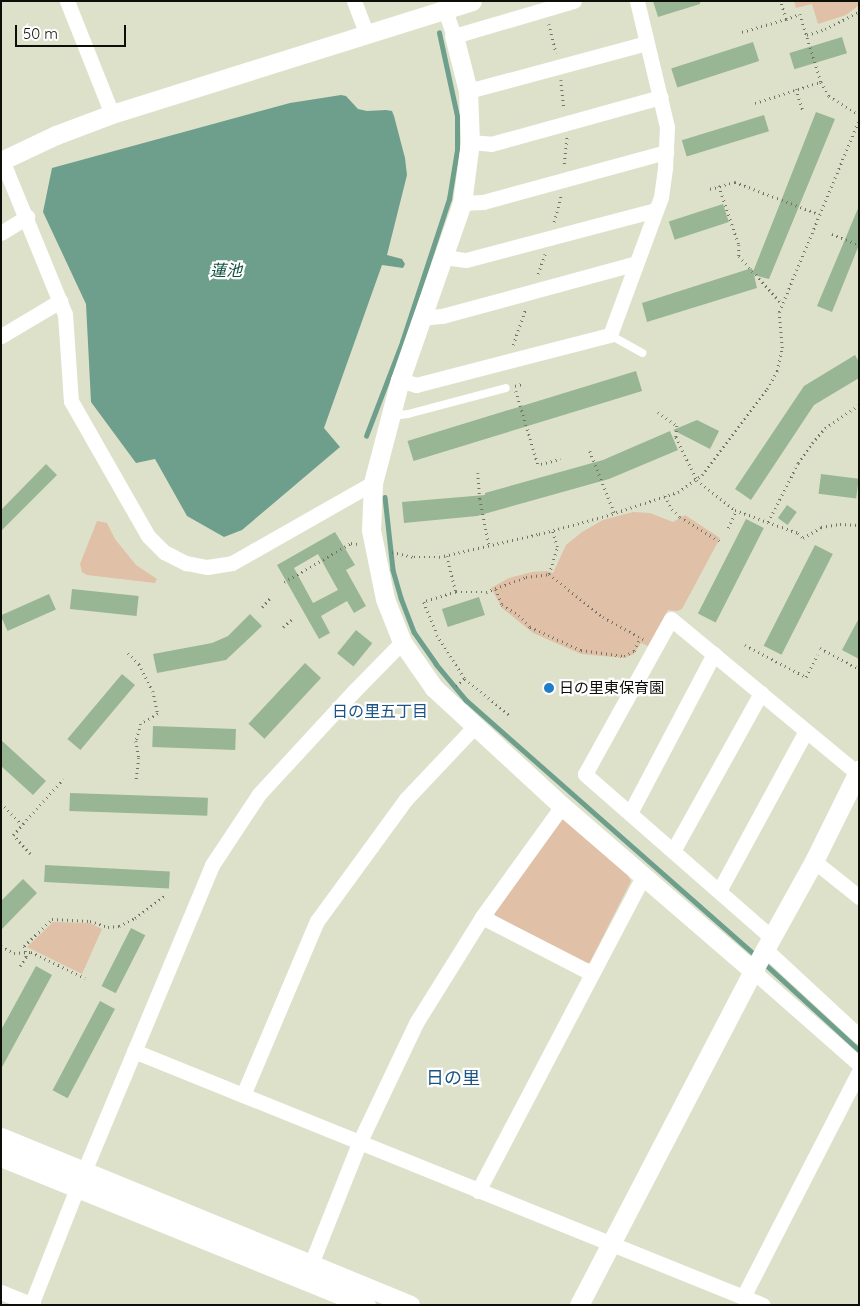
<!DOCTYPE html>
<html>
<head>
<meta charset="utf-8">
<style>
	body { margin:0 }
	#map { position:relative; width:860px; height:1306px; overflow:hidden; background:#dee1ca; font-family:Quicksand,"Noto Sans JP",sans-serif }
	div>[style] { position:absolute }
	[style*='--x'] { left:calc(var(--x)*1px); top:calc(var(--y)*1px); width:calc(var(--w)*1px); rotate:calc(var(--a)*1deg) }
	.green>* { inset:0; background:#e0c0a7 }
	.water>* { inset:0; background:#6e9f8c }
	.stream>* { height:4.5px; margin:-2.25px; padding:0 2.25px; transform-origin:2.25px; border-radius:2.25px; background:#6e9f8c }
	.building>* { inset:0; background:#98b693; transform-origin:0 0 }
	.path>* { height:2.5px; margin-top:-1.25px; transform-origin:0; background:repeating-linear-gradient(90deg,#727465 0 1px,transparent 0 5px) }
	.service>* { height:8px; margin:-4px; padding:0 4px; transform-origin:4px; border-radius:4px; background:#fff }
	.minor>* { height:15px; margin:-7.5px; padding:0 7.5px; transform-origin:7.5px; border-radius:7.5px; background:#fff }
	.tertiary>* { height:19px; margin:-9.5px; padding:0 9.5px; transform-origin:9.5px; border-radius:9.5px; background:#fff }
	.dots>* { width:14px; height:14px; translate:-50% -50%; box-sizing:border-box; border:2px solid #fff; border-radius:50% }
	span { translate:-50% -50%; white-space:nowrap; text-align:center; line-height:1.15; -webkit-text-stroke:4.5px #fff; paint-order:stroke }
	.poi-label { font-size:15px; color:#0d0e07 }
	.left { translate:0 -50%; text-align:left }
	.water-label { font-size:16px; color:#0d503c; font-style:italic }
	.neighbourhood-label { font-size:16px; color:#1c5485 }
	.quarter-label { font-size:18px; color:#1c5485 }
	.frame { position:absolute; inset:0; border:2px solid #0d0e07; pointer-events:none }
	.scale { position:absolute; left:15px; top:25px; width:111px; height:22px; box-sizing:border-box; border:2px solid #0d0e07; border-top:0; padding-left:6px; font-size:15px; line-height:18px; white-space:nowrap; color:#0d0e07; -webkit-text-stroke:4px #fff; paint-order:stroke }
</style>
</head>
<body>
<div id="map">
	<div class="green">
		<div style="clip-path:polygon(794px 1px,858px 1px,859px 5px,846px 15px,818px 24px,812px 4px,796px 8px)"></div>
		<div style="clip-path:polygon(633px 512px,650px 513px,673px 522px,685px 515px,720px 538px,682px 609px,677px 611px,668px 610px,648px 646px,641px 643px,634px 654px,624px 658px,581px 654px,533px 633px,502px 608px,491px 588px,509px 578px,532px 572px,547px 571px,553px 573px,566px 545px,582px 532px,603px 520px)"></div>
		<div style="clip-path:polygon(97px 521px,107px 523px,115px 539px,136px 565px,157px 579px,155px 583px,87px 575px,82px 572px,80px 564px)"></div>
		<div style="clip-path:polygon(565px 819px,627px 874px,631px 881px,590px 962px,584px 965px,497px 920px,494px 912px,557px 821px)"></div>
		<div style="clip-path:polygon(53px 922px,90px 923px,102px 929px,82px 974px,27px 947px)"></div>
	</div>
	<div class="water">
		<div style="clip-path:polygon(341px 95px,346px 96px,358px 109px,367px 111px,386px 110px,392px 111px,394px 116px,405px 158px,407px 175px,387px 255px,402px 259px,405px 264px,403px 268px,382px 265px,324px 428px,340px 447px,242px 530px,224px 537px,187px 516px,155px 459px,136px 463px,91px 402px,86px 304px,43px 212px,52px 168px,290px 103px)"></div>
	</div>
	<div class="stream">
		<div style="--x:366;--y:436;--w:101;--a:-69"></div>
		<div style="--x:402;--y:342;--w:151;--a:-71.8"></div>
		<div style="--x:449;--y:199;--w:50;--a:-80.7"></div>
		<div style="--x:457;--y:150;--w:34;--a:-90"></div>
		<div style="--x:457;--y:116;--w:85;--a:-102.2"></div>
		<div style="--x:385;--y:497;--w:73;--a:83.7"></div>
		<div style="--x:393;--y:570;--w:29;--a:74"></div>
		<div style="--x:401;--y:598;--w:36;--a:69"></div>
		<div style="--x:414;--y:632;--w:39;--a:55"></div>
		<div style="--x:436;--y:664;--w:47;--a:50.2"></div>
		<div style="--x:466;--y:700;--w:387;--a:41.4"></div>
		<div style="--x:764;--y:963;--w:129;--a:42.5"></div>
	</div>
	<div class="building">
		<div style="clip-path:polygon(653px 1px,700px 1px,700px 4px,658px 17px)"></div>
		<div style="left:842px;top:37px;width:17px;height:55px;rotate:73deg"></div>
		<div style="left:753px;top:42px;width:20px;height:86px;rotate:72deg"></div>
		<div style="clip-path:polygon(816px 112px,835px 119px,769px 279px,754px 275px,757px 288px,647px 322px,642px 303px,752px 268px,753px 272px)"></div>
		<div style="left:764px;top:115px;width:17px;height:86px;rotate:73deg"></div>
		<div style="left:723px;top:204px;width:19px;height:57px;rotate:72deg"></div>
		<div style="clip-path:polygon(859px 206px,859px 245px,832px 312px,817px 306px)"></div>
		<div style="clip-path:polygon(855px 355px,859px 362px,859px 378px,814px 405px,751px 500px,735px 489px,804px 386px)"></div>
		<div style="left:636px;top:371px;width:21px;height:239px;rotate:73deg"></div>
		<div style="clip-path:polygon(697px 420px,719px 431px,710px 449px,673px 430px)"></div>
		<div style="clip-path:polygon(670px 431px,678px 450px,609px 479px,477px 516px,404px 523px,402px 502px,485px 495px,485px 493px,603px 460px)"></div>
		<div style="clip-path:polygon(46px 464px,57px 475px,1px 531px,1px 510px)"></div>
		<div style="left:821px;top:474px;width:38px;height:20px;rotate:7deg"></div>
		<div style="left:787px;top:505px;width:12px;height:16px;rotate:35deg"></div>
		<div style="left:746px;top:519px;width:20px;height:106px;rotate:27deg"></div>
		<div style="clip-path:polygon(evenodd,335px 532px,355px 565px,346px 570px,366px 606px,354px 613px,347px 601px,321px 616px,330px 633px,319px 639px,277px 565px,335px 532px,318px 554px,338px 590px,313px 603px,294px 568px,318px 554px)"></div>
		<div style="left:815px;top:545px;width:20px;height:113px;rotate:27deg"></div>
		<div style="left:72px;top:589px;width:67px;height:20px;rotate:6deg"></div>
		<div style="left:49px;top:594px;width:17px;height:53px;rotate:66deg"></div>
		<div style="left:479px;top:597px;width:19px;height:39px;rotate:72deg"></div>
		<div style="clip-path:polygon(250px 614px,262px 626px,226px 660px,157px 673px,153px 654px,212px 643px,228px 636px)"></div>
		<div style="clip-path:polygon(859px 618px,859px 659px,842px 650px)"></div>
		<div style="left:356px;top:630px;width:21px;height:30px;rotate:39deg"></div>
		<div style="left:305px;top:663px;width:22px;height:83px;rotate:43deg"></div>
		<div style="left:122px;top:674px;width:17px;height:85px;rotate:40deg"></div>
		<div style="left:153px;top:726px;width:83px;height:21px;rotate:2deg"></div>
		<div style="clip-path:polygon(1px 740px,46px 781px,33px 795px,1px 766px)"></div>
		<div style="left:70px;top:793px;width:138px;height:18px;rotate:2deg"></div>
		<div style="left:45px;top:865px;width:125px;height:17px;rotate:3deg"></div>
		<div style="clip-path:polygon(23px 879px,37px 893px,1px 930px,1px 901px)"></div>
		<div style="left:131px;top:928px;width:16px;height:65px;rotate:27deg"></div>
		<div style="clip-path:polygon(36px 966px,52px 975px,1px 1069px,1px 1030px)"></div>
		<div style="left:100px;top:1001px;width:17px;height:101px;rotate:28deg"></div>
	</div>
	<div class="path">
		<div style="--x:786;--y:19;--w:15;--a:-20"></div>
		<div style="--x:800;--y:14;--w:71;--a:72.8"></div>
		<div style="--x:821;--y:82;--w:16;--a:60"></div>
		<div style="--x:829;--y:96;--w:36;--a:32"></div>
		<div style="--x:549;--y:24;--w:30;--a:76"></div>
		<div style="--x:742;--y:32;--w:46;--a:-16.5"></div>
		<div style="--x:786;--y:19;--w:19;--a:-108"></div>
		<div style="--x:807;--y:35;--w:19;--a:-18"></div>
		<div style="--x:825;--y:29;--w:38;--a:-27"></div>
		<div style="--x:561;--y:80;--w:29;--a:84"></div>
		<div style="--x:796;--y:89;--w:23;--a:72"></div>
		<div style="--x:755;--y:103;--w:68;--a:-17.9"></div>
		<div style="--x:564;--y:164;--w:27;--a:-84"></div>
		<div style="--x:719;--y:186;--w:62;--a:71.3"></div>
		<div style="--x:739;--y:245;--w:11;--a:90"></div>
		<div style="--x:739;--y:256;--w:64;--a:48.1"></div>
		<div style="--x:710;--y:189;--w:26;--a:-16"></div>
		<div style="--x:735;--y:182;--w:90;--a:20.9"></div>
		<div style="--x:554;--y:222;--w:27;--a:-75"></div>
		<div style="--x:832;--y:234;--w:29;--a:22"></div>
		<div style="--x:538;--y:274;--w:21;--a:-71"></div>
		<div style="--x:513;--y:345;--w:39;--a:-71"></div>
		<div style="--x:515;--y:386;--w:7;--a:-16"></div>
		<div style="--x:516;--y:391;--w:77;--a:73.4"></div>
		<div style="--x:658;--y:412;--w:24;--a:36"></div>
		<div style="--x:677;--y:426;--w:11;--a:95"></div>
		<div style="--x:676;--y:437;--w:48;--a:64"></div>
		<div style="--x:697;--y:480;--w:48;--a:38.3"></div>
		<div style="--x:735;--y:510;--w:67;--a:20.1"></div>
		<div style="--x:798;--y:533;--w:7;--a:45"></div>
		<div style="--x:803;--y:538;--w:21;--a:-31"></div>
		<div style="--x:821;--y:527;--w:19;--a:-9"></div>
		<div style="--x:840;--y:524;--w:19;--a:3"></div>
		<div style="--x:590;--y:451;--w:66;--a:68.5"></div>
		<div style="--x:541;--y:464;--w:20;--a:-15"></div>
		<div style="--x:478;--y:473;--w:26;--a:86"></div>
		<div style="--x:480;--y:499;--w:47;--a:78.9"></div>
		<div style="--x:665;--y:496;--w:15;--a:62"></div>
		<div style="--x:672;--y:509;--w:11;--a:45"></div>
		<div style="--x:680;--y:517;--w:48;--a:31.4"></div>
		<div style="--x:768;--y:522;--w:66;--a:-63"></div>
		<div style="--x:798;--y:463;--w:24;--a:-55"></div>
		<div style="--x:812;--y:443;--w:20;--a:-49"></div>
		<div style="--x:825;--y:428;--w:41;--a:-34.1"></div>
		<div style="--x:728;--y:528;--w:19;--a:-65"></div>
		<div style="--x:392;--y:552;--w:23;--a:13"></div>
		<div style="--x:414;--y:557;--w:25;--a:0"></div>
		<div style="--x:439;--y:557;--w:103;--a:-13"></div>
		<div style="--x:539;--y:534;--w:65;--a:-15.1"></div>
		<div style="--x:602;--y:517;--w:80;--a:-18.2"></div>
		<div style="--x:678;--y:492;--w:29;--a:-35"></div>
		<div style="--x:702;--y:475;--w:108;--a:-52.9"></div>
		<div style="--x:767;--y:389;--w:21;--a:-61"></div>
		<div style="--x:777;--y:371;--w:24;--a:-78"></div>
		<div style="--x:782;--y:348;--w:36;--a:-95"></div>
		<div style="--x:779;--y:312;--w:208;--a:-67.4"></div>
		<div style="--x:447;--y:556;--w:37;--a:76"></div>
		<div style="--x:456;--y:592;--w:34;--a:163"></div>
		<div style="--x:424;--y:602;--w:35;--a:68"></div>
		<div style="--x:437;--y:635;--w:52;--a:57.5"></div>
		<div style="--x:465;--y:679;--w:58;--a:38.7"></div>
		<div style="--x:549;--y:574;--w:28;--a:-73"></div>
		<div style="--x:557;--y:547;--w:18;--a:-106"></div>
		<div style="--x:284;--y:582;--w:78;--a:-30.2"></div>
		<div style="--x:351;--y:543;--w:6;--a:9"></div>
		<div style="--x:496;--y:589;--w:17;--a:69"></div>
		<div style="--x:502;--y:605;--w:20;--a:30"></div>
		<div style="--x:519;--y:615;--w:16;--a:47"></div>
		<div style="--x:530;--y:627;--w:56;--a:24.3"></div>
		<div style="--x:581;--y:650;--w:43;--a:7.9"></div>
		<div style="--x:624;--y:656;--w:11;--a:-27"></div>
		<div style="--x:634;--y:651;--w:15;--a:-67"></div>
		<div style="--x:456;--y:592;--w:30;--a:0"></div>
		<div style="--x:486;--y:592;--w:43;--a:-20.6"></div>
		<div style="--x:526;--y:577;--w:23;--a:-7"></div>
		<div style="--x:549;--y:574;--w:69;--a:38.5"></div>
		<div style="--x:603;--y:617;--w:46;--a:28.8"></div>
		<div style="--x:262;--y:607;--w:13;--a:-48"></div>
		<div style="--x:283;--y:627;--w:11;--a:-41"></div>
		<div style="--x:745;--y:645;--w:69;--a:27.7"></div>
		<div style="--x:806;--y:677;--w:25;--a:-63"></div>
		<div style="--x:820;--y:648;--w:44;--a:28.3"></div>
		<div style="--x:128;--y:653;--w:16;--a:45"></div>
		<div style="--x:139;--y:664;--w:30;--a:63"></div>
		<div style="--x:153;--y:691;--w:24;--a:78"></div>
		<div style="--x:158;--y:714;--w:20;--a:150"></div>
		<div style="--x:141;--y:724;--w:18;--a:106"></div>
		<div style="--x:136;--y:741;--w:17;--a:80"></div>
		<div style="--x:139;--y:758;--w:24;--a:97"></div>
		<div style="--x:456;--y:686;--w:11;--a:-38"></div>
		<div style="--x:1;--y:803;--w:30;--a:46"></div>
		<div style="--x:30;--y:854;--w:25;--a:-132"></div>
		<div style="--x:13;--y:835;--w:75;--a:-48.2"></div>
		<div style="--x:1;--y:946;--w:15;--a:28"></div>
		<div style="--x:14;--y:953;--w:17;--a:-3"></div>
		<div style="--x:31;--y:952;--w:60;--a:25.7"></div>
		<div style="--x:20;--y:966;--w:11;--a:-56"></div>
		<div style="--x:26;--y:957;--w:11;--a:-100"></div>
		<div style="--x:24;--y:946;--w:39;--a:-44"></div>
		<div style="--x:52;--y:919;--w:38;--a:3"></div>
		<div style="--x:90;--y:921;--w:19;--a:18"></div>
		<div style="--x:108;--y:927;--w:11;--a:-5"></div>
		<div style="--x:119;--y:926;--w:18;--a:-27"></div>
		<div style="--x:135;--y:918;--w:39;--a:-37"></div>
	</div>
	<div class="service">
		<div style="--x:610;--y:335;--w:37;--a:29"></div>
		<div style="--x:392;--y:416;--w:16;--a:-7"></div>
		<div style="--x:408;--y:414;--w:101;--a:-14.9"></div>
	</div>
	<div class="minor">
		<div style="--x:67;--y:1;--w:122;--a:68.3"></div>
		<div style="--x:354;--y:1;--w:36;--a:69"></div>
		<div style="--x:445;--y:10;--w:28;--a:71"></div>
		<div style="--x:454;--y:36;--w:125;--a:-16.3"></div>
		<div style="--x:468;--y:91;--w:185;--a:-15"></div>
		<div style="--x:470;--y:142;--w:21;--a:5"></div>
		<div style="--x:491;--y:144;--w:176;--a:-15.5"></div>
		<div style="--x:2;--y:160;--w:166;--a:67.8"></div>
		<div style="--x:65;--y:314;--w:87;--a:86.1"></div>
		<div style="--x:71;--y:401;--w:155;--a:60.3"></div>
		<div style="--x:148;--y:536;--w:23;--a:45"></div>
		<div style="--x:164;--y:552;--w:25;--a:27"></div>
		<div style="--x:186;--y:563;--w:21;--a:11"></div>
		<div style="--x:207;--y:567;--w:25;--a:-9"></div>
		<div style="--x:232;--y:563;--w:162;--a:-29.6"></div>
		<div style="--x:462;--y:203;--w:21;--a:-3"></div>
		<div style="--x:483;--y:202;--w:190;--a:-15.3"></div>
		<div style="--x:1;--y:233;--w:31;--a:-32"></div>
		<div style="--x:444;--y:257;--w:22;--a:8"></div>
		<div style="--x:466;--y:260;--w:196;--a:-14.8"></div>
		<div style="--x:422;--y:318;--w:20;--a:-6"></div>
		<div style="--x:442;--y:316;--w:199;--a:-15.2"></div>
		<div style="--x:1;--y:336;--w:69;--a:-30.7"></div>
		<div style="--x:400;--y:380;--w:17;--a:17"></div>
		<div style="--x:416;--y:385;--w:200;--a:-14.5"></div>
		<div style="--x:610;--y:335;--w:147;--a:-69.7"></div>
		<div style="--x:661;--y:197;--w:29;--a:-82"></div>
		<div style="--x:665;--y:168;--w:41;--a:-87.2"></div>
		<div style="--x:667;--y:127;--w:130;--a:-103.4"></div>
		<div style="--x:630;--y:813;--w:180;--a:-62.2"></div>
		<div style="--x:673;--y:851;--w:181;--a:-60.9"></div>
		<div style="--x:814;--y:861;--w:58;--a:38.7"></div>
		<div style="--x:719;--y:891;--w:182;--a:-61.5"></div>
		<div style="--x:482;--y:917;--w:123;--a:27.2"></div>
		<div style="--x:771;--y:937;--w:247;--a:-138.8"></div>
		<div style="--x:585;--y:774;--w:177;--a:-61"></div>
		<div style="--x:671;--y:619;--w:241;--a:39.6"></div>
		<div style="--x:765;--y:949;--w:128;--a:42.8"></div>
		<div style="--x:753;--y:971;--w:141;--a:41.3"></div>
		<div style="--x:134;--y:1051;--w:678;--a:21.99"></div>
		<div style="--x:243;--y:1095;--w:189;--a:-67"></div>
		<div style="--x:317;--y:921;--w:151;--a:-53.9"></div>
		<div style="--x:406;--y:799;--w:99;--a:-46.6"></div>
		<div style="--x:478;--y:1191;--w:355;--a:-62.3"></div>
		<div style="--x:307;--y:1274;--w:143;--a:-68.3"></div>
		<div style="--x:360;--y:1141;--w:131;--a:-64.6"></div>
		<div style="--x:416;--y:1023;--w:125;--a:-58.1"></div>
		<div style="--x:482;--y:917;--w:137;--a:-54.2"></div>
		<div style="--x:1;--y:1292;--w:35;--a:22"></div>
		<div style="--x:743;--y:1297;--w:254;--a:-62.8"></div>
		<div style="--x:31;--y:1305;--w:126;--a:-68.5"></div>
		<div style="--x:77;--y:1188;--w:350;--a:-67.3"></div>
		<div style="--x:212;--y:865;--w:85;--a:-56.5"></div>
		<div style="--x:259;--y:794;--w:142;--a:-47.3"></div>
		<div style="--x:355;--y:690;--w:67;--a:-45.6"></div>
	</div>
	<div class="tertiary">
		<div style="--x:454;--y:36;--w:57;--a:75.7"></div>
		<div style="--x:468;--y:91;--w:51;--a:87.8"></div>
		<div style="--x:470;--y:142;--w:62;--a:97.5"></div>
		<div style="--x:462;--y:203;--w:188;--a:109.3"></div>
		<div style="--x:400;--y:380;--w:106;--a:104.7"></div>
		<div style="--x:373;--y:483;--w:47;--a:92.4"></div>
		<div style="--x:371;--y:530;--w:70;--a:78.5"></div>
		<div style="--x:385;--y:599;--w:46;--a:68.4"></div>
		<div style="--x:402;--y:642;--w:56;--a:55.2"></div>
		<div style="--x:434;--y:688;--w:174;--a:42.7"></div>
		<div style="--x:562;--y:806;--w:252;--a:40.8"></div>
		<div style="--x:1;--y:161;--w:61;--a:-25.3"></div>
		<div style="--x:56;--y:135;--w:60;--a:-20.6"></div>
		<div style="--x:112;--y:114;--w:377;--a:-17.4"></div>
		<div style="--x:1;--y:1137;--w:442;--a:22.3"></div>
		<div style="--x:1;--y:1157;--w:394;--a:22.1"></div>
		<div style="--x:579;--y:1305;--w:377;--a:-62.5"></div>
		<div style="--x:753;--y:971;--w:126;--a:-61"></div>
		<div style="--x:814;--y:861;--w:102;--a:-63.7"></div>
	</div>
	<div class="dots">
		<div style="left:549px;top:688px;background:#217dca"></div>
	</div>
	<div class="poi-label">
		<span class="left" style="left:559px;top:688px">日の里東保育園</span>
	</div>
	<div class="water-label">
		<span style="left:226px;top:270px">蓮池</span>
	</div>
	<div class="neighbourhood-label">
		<span style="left:380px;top:711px">日の里五丁目</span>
	</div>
	<div class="quarter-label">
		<span style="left:453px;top:1078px">日の里</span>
	</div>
	<div class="frame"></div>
	<div class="scale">50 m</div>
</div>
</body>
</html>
